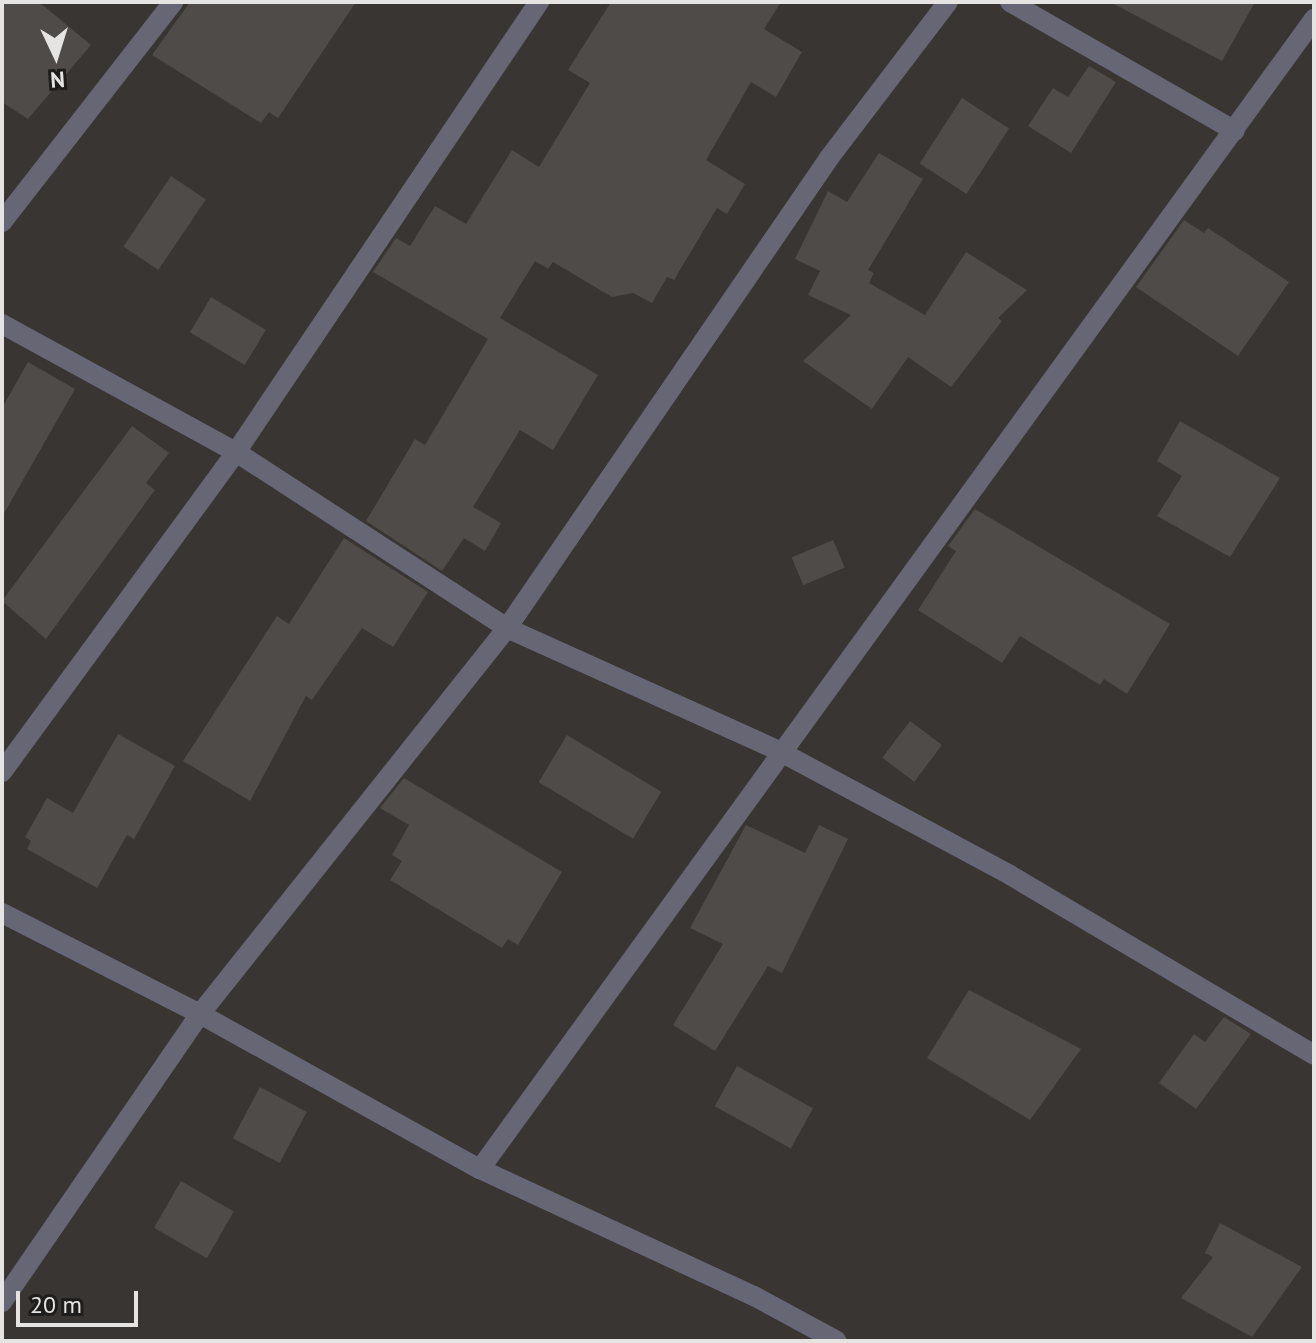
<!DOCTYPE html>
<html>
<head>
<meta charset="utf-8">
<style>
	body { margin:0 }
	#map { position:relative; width:1316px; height:1343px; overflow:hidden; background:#383532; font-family:"PT Sans",sans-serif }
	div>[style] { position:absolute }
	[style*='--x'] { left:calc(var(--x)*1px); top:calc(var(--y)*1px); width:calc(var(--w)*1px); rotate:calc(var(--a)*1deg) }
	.building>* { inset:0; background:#4e4b48; transform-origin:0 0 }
	.street>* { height:20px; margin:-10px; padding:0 10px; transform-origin:10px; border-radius:10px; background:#666675 }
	span { translate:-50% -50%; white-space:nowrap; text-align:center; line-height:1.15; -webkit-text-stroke:8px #1e1d1b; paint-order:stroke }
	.frame { position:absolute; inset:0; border:4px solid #e6e4e2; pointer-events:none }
	.north { position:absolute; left:16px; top:16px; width:80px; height:80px; -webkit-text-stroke:6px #1e1d1b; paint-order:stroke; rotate:176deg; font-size:22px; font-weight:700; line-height:32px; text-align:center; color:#e6e4e2 }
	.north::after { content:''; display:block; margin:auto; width:28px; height:36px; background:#e6e4e2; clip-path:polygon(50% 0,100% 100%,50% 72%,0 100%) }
	.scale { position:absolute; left:16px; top:1291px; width:122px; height:36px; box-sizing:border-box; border:4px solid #e6e4e2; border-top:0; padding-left:10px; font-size:24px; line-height:28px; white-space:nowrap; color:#e6e4e2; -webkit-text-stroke:6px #1e1d1b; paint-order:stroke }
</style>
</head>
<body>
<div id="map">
	<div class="building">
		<div style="clip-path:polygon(2px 2px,39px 2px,91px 45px,28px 119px,2px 102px)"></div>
		<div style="clip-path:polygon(190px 2px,356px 2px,278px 118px,269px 112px,261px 123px,152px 55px)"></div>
		<div style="clip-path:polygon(611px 2px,781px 2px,764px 29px,802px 52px,776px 97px,751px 82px,706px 160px,745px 184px,727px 214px,717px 208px,674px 280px,667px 277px,652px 303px,633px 293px,612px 297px,553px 262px,548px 269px,535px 261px,500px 318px,598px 375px,553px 450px,520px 430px,473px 507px,501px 523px,485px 551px,464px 538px,442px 571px,366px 521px,415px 439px,425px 445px,488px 339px,373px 272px,396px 238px,410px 246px,435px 206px,466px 224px,512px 150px,539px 167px,590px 83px,568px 70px)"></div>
		<div style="clip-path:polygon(1110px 2px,1255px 2px,1222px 61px)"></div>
		<div style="clip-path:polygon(1089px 66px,1116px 82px,1071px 153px,1028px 126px,1053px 88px,1068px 97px)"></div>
		<div style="left:962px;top:98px;width:56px;height:78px;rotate:33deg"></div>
		<div style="clip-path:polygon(879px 153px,923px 179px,868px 270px,874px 273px,869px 283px,925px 315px,966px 252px,1027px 290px,998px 318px,1002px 321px,951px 387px,908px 357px,872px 409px,803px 361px,851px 315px,808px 295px,820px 271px,795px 259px,828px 191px,847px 202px)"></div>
		<div style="left:171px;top:176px;width:42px;height:85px;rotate:34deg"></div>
		<div style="clip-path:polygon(1184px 220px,1204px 233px,1208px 228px,1289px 282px,1238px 356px,1136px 287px)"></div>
		<div style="left:211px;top:297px;width:64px;height:41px;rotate:31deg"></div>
		<div style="clip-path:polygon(28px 362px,75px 389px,2px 517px,2px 408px)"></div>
		<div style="clip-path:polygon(1180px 421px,1280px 478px,1230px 557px,1157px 516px,1182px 476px,1157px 461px)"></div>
		<div style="clip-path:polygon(132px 426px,169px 453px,146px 483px,155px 490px,46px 639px,2px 601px)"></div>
		<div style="clip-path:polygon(975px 509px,1170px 624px,1127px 694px,1104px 679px,1100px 685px,1020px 636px,1002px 663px,918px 610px,956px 551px,948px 546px)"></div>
		<div style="clip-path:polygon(344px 538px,428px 592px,393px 647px,362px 628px,312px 700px,306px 696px,250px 801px,183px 761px,277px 616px,289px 624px)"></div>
		<div style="left:833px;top:540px;width:30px;height:45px;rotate:67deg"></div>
		<div style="left:910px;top:721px;width:40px;height:46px;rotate:37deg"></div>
		<div style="clip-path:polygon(118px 734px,175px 766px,134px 839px,127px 835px,97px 888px,27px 849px,31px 841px,25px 837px,47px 798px,73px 813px)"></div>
		<div style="left:567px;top:735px;width:110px;height:55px;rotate:31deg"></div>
		<div style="clip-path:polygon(404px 778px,562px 872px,518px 945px,508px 939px,502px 948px,390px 880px,402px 861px,392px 855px,409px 825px,380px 808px)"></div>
		<div style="clip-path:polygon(746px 825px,805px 853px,819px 825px,848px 839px,782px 973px,768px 966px,715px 1051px,673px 1025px,723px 944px,690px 928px)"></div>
		<div style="clip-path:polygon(969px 990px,1081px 1049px,1030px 1120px,927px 1058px)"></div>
		<div style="clip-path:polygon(1224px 1017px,1251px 1034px,1196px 1109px,1159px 1083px,1194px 1034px,1205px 1042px)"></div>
		<div style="left:737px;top:1066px;width:87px;height:46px;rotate:29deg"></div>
		<div style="left:260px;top:1087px;width:53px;height:58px;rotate:28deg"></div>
		<div style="left:181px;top:1181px;width:61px;height:54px;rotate:30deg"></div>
		<div style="clip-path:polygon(1220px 1223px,1302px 1267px,1252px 1337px,1181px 1298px,1213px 1257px,1205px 1253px)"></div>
	</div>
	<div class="street">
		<div style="--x:1010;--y:2;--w:259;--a:29.8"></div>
		<div style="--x:2;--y:222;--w:279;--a:-52.1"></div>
		<div style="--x:2;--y:324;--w:267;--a:28.7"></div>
		<div style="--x:236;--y:452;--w:323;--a:33"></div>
		<div style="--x:507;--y:628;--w:570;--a:-55.58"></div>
		<div style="--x:829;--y:158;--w:196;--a:-52.7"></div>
		<div style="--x:2;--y:772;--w:396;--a:-53.8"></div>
		<div style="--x:236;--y:452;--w:543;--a:-56.05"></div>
		<div style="--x:2;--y:913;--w:222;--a:27"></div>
		<div style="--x:200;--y:1014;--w:493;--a:-51.5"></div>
		<div style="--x:507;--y:628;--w:299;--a:24.3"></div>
		<div style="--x:779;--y:751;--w:262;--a:28.2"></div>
		<div style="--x:1010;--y:875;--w:353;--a:30.6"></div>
		<div style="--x:480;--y:1169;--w:1421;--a:-54.05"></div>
		<div style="--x:2;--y:1302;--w:349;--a:-55.5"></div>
		<div style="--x:200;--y:1014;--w:320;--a:29"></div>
		<div style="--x:480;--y:1169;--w:302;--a:24.9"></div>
		<div style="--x:754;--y:1296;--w:94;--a:28.5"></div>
	</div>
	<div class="frame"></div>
	<div class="north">N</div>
	<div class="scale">20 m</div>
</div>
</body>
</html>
